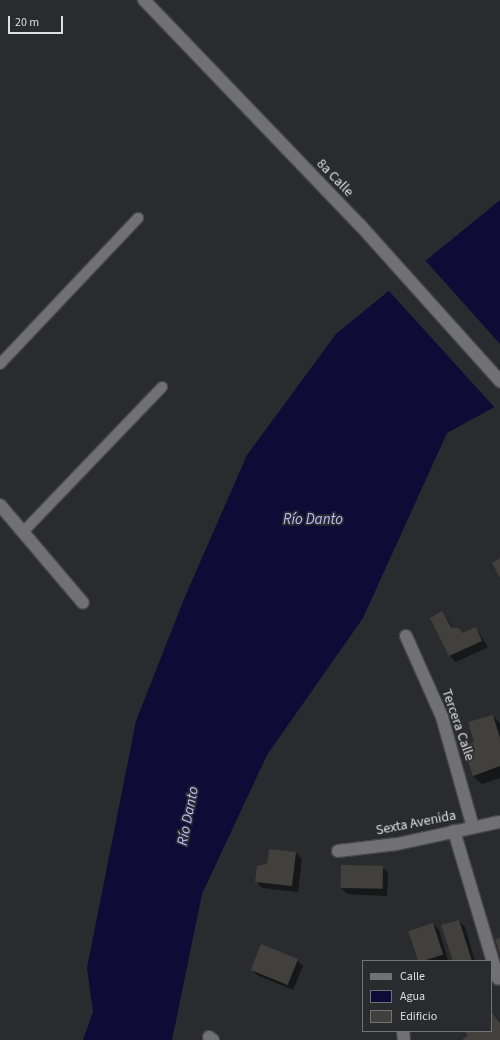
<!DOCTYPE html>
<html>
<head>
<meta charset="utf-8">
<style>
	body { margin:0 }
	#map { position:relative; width:500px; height:1040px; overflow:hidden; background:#2a2b2f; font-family:"Source Sans 3",sans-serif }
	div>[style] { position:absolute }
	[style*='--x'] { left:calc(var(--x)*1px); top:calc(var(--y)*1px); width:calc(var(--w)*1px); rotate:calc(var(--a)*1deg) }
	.water>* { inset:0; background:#0f0a36 }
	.pier>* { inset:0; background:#2a2b2f }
	.shadow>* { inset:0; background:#0007 }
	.building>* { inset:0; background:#41403c; transform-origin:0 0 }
	.roads { filter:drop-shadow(1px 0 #48484c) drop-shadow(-1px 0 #48484c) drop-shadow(0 1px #48484c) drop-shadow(0 -1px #48484c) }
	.service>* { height:10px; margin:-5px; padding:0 5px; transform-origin:5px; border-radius:5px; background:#707075 }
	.minor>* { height:12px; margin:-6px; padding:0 6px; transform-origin:6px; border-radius:6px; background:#707075 }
	.tertiary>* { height:12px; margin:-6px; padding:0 6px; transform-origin:6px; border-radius:6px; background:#707075 }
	span { translate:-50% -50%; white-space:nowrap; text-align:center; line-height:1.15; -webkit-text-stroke:3.5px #2a2b2f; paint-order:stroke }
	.street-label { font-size:14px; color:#dedfe1 }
	.water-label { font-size:15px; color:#b8befe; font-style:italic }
	.legend { position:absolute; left:362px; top:960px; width:130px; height:72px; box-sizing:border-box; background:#2a2b2f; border:1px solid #727376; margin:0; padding:5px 7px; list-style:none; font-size:12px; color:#dedfe1 }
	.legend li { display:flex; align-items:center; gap:8px; height:20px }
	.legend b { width:20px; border:1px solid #727376 }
	.scale { position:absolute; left:8px; top:16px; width:55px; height:18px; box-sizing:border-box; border:2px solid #dedfe1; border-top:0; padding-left:5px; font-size:12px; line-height:14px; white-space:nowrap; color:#dedfe1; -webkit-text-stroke:3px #2a2b2f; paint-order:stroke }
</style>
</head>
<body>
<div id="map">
	<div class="water">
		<div style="clip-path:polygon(500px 200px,500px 404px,447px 433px,363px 618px,267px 755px,202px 894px,172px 1040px,83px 1040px,93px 1012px,87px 968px,136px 721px,184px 599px,247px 455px,336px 334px)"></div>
	</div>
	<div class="pier">
		<div style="clip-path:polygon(425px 260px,500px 344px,500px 407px,496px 409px,388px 290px)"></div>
	</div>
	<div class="shadow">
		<div style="clip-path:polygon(442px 612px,454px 629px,464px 634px,476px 628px,488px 647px,456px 662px,450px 656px,431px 618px)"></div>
		<div style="clip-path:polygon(493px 716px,500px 723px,500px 778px,482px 784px,473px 776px,475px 742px)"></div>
		<div style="clip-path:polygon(296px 853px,302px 859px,298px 892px,262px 888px,257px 882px,268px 865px)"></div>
		<div style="clip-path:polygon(382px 867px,388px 873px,387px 896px,347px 894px,341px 888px)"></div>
		<div style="clip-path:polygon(459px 921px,465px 927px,475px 961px,454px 961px)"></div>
		<div style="clip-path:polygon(433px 924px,439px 930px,448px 960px,418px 961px,409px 931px)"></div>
		<div style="clip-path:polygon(297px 960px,303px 966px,293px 990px,257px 975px,251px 969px)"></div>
		<div style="clip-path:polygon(491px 1011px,500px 1022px,500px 1040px,464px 1040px,469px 1036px,466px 1031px,491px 1031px)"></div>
	</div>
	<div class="building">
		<div style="clip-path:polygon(500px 558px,500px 578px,492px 563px)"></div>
		<div style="clip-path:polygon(442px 611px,451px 627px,460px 629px,462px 633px,476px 627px,482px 641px,449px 656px,430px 618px)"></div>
		<div style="clip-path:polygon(493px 715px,500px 738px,500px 766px,473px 776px,463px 747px,474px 742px,468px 722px)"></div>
		<div style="clip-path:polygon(269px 849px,296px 852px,292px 886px,255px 882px,257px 866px,267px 864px)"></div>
		<div style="left:341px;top:865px;width:42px;height:23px;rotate:1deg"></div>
		<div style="clip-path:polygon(459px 920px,472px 961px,453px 961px,441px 925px)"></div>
		<div style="left:433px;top:923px;width:33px;height:26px;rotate:72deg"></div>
		<div style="clip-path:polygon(500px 938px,500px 955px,495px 939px)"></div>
		<div style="left:261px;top:944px;width:40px;height:28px;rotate:22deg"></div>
		<div style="clip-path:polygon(491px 1011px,500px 1023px,500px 1040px,462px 1040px,468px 1035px,464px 1031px,491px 1031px)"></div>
	</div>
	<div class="roads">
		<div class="service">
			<div style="--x:0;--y:364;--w:201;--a:-46.6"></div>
			<div style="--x:23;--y:532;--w:201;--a:-46.2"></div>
		</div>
		<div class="minor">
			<div style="--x:0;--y:505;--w:128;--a:49.7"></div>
			<div style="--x:406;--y:636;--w:89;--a:66"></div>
			<div style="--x:442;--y:717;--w:114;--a:74.3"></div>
			<div style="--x:454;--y:831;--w:154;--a:73.4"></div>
			<div style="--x:338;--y:851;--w:59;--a:-6.8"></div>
			<div style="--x:397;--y:844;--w:105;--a:-12.1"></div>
			<div style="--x:403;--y:1031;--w:9;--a:84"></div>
			<div style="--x:209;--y:1037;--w:5;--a:37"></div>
		</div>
		<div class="tertiary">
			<div style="--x:144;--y:0;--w:312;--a:46.2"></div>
			<div style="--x:360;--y:225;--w:210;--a:48.1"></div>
		</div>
	</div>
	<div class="street-label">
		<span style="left:335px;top:178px;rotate:46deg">8a Calle</span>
		<span style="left:458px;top:725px;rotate:71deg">Tercera Calle</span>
		<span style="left:416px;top:823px;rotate:-11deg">Sexta Avenida</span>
	</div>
	<div class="water-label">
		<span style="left:313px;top:520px">Río Danto</span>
		<span style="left:188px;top:816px;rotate:-79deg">Río Danto</span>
	</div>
	<ul class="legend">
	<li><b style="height:5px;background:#707075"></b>Calle</li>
	<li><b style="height:11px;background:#0f0a36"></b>Agua</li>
	<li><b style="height:11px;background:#41403c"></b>Edificio</li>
	</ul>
	<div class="scale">20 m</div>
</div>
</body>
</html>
